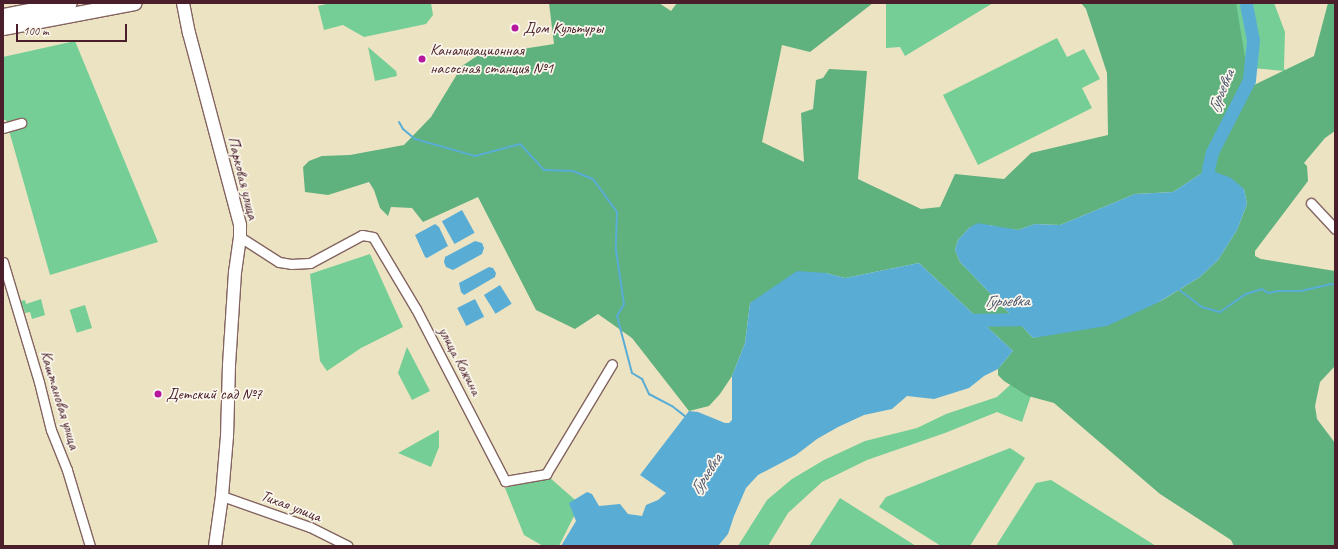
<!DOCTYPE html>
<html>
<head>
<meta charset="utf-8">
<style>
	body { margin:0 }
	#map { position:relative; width:1338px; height:549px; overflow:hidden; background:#ece3c3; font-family:Caveat,sans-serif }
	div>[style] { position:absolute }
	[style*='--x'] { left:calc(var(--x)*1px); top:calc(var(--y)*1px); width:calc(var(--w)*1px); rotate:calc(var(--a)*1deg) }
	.green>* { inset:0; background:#74ce95; transform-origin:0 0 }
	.forest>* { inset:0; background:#5fb17e }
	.water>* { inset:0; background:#59add5; transform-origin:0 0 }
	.stream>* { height:2px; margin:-1px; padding:0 1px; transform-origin:1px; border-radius:1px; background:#59add5 }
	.river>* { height:13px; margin:-6.5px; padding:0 6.5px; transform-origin:6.5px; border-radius:6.5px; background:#59add5 }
	.roads { filter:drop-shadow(1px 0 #836460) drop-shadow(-1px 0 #836460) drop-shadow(0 1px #836460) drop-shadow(0 -1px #836460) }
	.street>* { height:9px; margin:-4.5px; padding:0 4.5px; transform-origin:4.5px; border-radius:4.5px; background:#fff }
	.secondary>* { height:12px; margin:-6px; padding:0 6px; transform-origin:6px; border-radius:6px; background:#fff }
	.primary>* { height:14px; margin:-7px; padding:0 7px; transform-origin:7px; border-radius:7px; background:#fff }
	.dots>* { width:11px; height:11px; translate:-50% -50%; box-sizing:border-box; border:2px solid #fbf7ec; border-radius:50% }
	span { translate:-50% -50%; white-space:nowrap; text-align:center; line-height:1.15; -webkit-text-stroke:3.5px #fbf7ec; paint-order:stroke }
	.poi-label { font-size:16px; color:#4a1f2b }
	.left { translate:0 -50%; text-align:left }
	.street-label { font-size:16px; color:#4a1f2b }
	.water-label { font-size:17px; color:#50586f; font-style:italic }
	.frame { position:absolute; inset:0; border:4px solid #4a1f2b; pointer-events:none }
	.scale { position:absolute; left:16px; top:24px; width:111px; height:18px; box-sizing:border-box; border:2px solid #4a1f2b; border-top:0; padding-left:5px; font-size:12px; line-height:14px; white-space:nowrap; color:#4a1f2b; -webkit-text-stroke:3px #fbf7ec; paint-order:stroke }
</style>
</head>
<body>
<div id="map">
	<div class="green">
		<div style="clip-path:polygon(330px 3px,431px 3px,433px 15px,426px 24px,364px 37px,343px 25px,324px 30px,318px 6px)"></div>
		<div style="clip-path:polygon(886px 3px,993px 3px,905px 56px,900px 47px,886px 48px)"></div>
		<div style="clip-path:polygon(1218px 3px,1274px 3px,1285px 32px,1284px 68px,1285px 71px,1230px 66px)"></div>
		<div style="clip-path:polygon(1057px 38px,1067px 57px,1084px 49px,1100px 79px,1082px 88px,1092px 108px,978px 165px,943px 95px)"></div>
		<div style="clip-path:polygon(75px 41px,158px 242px,50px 275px,6px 120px,3px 120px,3px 57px)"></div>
		<div style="clip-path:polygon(368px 47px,396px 71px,397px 76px,375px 81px)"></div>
		<div style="clip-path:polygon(370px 254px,403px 327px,361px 348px,327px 371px,320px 361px,310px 274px)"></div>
		<div style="clip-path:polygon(41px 299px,45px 315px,32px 319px,30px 312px,25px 313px,21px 301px,25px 300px,26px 304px)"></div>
		<div style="left:85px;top:305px;width:24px;height:16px;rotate:73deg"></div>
		<div style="clip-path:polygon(407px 347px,430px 391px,412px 400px,398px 373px)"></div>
		<div style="clip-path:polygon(1034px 363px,1034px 387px,1022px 422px,997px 412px,945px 433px,867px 460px,822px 482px,788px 513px,768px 546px,738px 546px,767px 500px,792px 479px,824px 460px,865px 441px,917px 428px,946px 414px,997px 397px)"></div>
		<div style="clip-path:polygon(439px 430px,439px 447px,431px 467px,398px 453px)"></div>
		<div style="clip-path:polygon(1010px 448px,1025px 458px,970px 546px,941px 546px,879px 507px,886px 497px)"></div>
		<div style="clip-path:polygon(549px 477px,582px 506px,573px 518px,559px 546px,543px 546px,524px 535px,505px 488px)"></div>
		<div style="clip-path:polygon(1051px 480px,1156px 546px,996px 546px,1036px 483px)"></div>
		<div style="clip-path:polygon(840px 498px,916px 546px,809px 546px)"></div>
	</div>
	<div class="forest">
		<div style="clip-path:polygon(evenodd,549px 3px,659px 3px,671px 11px,677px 3px,873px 3px,810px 52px,782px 45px,762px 142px,804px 162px,801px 113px,813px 109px,816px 80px,823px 78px,829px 69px,867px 71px,858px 179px,921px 209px,940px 207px,955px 174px,1004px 179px,1031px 153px,1108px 135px,1107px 73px,1086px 9px,1081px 3px,1236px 3px,1250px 87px,1314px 56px,1328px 3px,1335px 3px,1335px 131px,1325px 138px,1304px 163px,1307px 166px,1308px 181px,1255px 251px,1255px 256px,1261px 259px,1335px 271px,1335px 366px,1320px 382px,1315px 406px,1317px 419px,1335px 443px,1335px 546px,1234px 546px,1231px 540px,1160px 494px,1054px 403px,1028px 396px,1004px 381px,998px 375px,998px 369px,1013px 351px,919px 263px,845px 278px,826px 273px,750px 303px,745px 343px,732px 376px,720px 394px,709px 406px,689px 411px,632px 338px,598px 314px,575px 329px,536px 310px,478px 197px,423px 222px,412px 208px,391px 207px,388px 216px,380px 208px,374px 190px,369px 182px,328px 195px,305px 192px,303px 167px,309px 161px,322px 156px,350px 155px,404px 145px,431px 117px,462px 66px,477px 56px,554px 44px,549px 3px,1208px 169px,1244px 189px,1247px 204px,1237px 230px,1218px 260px,1200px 277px,1161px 301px,1033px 338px,960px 262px,955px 250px,958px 240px,970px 227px,990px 225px,1000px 228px,1018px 230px,1035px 224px,1060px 225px,1135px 194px,1173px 192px,1208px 169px)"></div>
	</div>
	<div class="water">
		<div style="clip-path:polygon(1208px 169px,1231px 178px,1244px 189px,1247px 204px,1237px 230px,1218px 260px,1200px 277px,1159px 302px,1107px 326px,1033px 338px,960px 262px,955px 250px,958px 240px,970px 227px,978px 223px,1018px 230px,1035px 224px,1060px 225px,1135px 194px,1173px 192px)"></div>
		<div style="left:462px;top:210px;width:26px;height:23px;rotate:61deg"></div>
		<div style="clip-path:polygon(435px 224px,439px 227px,448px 246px,427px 258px,425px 257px,415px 235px)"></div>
		<div style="clip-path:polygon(475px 241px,482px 243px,484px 248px,482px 254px,453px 270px,446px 267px,444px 262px,445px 257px)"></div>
		<div style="clip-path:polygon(919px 263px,1013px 351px,998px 369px,984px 376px,969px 388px,934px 399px,907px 396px,892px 409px,864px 415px,838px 427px,817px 439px,796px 455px,758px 475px,746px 488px,734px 516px,728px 534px,718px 546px,561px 546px,576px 521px,569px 503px,587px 492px,592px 494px,599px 506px,620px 504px,628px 514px,642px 516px,646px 505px,658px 500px,666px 493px,640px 475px,689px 411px,698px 412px,725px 423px,729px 423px,732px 420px,732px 376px,745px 343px,750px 303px,797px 271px,826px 273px,845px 278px)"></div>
		<div style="clip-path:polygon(489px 267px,493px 268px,496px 273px,495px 277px,464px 295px,461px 292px,459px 283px)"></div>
		<div style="left:500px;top:285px;width:22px;height:19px;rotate:58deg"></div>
		<div style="left:475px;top:299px;width:20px;height:20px;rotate:63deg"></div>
	</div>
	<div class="stream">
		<div style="--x:399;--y:122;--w:8;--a:60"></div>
		<div style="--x:403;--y:129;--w:16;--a:40"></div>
		<div style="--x:415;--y:139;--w:62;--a:15.8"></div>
		<div style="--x:475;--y:156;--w:47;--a:-14.9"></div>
		<div style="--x:520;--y:144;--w:35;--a:47"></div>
		<div style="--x:544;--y:170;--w:29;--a:2"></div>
		<div style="--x:573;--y:171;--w:22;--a:22"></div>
		<div style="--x:593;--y:179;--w:41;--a:54"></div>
		<div style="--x:617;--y:212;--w:38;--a:92"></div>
		<div style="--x:616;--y:250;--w:55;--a:81.6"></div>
		<div style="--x:624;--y:304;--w:14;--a:120"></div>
		<div style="--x:617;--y:316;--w:59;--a:75.3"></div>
		<div style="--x:632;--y:373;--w:12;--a:31"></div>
		<div style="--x:642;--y:379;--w:17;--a:65"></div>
		<div style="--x:649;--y:394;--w:26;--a:28"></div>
		<div style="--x:672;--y:406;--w:16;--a:38"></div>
		<div style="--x:1178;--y:289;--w:30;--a:37"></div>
		<div style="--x:1202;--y:307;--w:19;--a:16"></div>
		<div style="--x:1220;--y:312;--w:32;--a:-35"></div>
		<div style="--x:1246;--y:294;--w:17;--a:-17"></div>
		<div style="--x:1262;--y:289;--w:7;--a:34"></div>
		<div style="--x:1268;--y:293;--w:10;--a:-11"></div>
		<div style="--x:1278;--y:291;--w:23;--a:0"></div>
		<div style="--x:1301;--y:291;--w:31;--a:-13"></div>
		<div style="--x:1331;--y:284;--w:4;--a:14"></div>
	</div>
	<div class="river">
		<div style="--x:1207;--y:187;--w:18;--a:-87"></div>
		<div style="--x:1208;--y:169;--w:17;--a:-77"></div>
		<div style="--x:1212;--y:152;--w:81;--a:-62.8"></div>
		<div style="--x:1249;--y:80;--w:40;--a:-84.3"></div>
		<div style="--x:1253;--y:40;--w:38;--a:-101"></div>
		<div style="--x:963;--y:320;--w:69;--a:-0.8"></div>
	</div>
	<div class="roads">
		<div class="street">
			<div style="--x:3;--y:128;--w:19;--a:-16"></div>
			<div style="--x:1311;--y:203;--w:35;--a:47"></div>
			<div style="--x:240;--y:237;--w:46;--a:32.7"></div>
			<div style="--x:279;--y:262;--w:12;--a:9"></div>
			<div style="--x:291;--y:264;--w:19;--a:-3"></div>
			<div style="--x:310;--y:263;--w:59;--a:-28.3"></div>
			<div style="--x:362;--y:235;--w:11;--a:10"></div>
			<div style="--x:373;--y:237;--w:84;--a:59.2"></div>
			<div style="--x:416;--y:309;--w:194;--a:62.6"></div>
			<div style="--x:505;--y:481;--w:42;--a:-9.7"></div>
			<div style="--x:546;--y:474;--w:128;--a:-59"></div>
			<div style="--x:3;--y:262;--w:125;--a:73.3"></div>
			<div style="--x:39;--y:382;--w:49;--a:76"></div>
			<div style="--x:51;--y:430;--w:43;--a:68.2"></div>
			<div style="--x:67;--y:470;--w:79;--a:73.2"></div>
			<div style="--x:222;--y:496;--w:93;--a:19.4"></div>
			<div style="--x:310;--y:527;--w:42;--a:26.6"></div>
		</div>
		<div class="secondary">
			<div style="--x:183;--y:3;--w:31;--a:79"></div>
			<div style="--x:189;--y:33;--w:199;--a:75.1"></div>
			<div style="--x:240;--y:225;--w:12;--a:90"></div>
			<div style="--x:240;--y:237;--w:35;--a:98"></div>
			<div style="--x:235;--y:272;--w:93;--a:93.7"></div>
			<div style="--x:229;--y:365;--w:71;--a:91.6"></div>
			<div style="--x:227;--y:436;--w:60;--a:94.8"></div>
			<div style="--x:222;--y:496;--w:50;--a:98"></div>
		</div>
		<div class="primary">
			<div style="--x:3;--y:16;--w:68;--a:-11"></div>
			<div style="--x:3;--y:28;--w:134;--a:-10.7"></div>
		</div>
	</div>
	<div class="dots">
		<div style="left:515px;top:28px;background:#b5179e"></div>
		<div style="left:422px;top:59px;background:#b5179e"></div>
		<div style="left:158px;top:394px;background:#b5179e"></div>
	</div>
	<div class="poi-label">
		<span class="left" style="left:523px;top:28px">Дом Культуры</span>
		<span class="left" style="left:430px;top:59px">Канализационная<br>насосная станция №1</span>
		<span class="left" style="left:166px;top:394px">Детский сад №7</span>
	</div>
	<div class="street-label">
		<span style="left:243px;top:178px;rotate:76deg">Парковая улица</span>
		<span style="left:460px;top:361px;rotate:62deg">улица Кожина</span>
		<span style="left:60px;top:400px;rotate:73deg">Каштановая улица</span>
		<span style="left:291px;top:506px;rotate:21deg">Тихая улица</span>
	</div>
	<div class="water-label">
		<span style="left:1221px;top:91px;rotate:-67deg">Гурьевка</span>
		<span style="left:1007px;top:301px;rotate:-1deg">Гурьевка</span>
		<span style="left:706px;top:474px;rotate:-57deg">Гурьевка</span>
	</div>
	<div class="frame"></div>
	<div class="scale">100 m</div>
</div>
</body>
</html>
